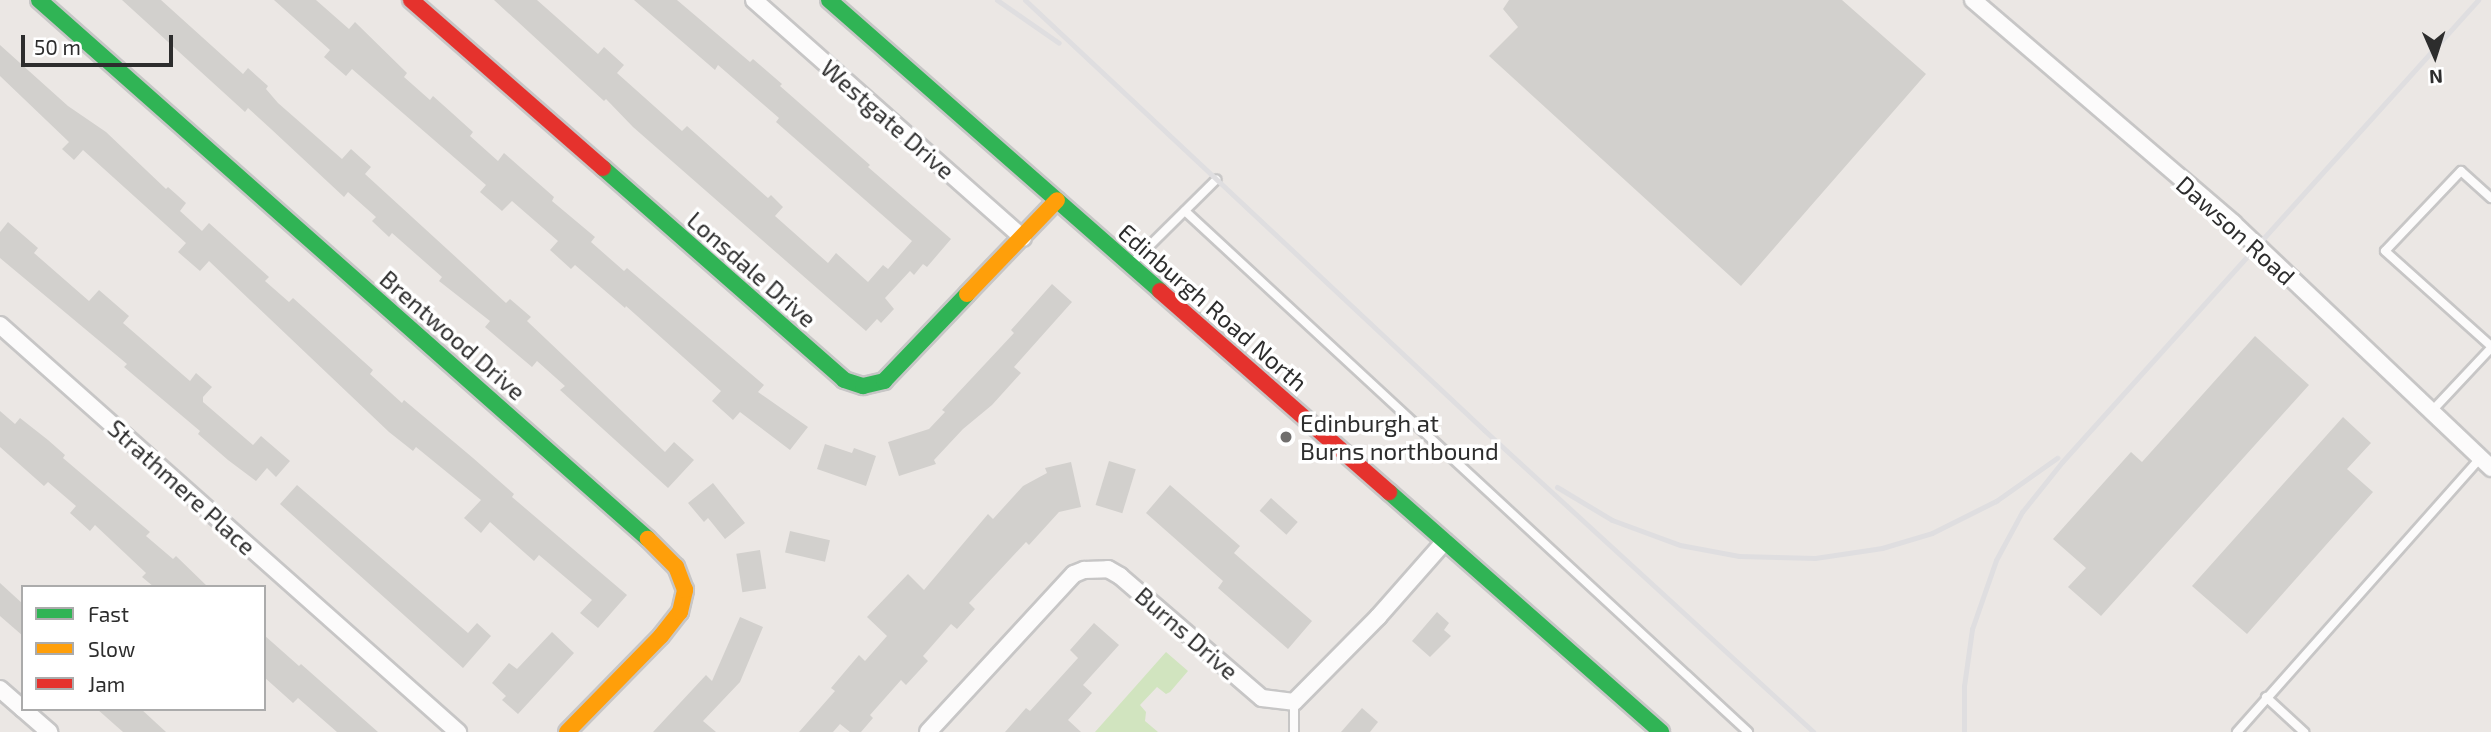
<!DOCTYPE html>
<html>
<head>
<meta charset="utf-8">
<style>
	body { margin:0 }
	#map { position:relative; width:2491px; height:732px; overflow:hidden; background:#ebe7e4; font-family:"Exo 2",sans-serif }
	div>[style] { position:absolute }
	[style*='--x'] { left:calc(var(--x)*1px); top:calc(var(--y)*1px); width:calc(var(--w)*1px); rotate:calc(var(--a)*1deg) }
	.green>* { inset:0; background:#d1e4bf }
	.building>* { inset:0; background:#d2d0cd; transform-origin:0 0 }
	.roads { filter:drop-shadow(2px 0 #c7c6c6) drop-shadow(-2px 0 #c7c6c6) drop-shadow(0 2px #c7c6c6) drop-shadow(0 -2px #c7c6c6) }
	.lane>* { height:8px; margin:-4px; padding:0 4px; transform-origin:4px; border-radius:4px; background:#fcfbfb }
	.street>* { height:16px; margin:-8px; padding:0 8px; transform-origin:8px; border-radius:8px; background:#fcfbfb }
	.fast>* { height:16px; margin:-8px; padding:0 8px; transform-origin:8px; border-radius:8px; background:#30b455 }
	.slow>* { height:16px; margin:-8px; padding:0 8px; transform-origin:8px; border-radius:8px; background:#ff9f0a }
	.jam>* { height:16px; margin:-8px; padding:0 8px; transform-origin:8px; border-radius:8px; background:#e5322d }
	.rail>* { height:5px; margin:-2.5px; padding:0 2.5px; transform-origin:2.5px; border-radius:2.5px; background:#dfdee0 }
	.dots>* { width:19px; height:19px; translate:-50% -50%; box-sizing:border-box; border:4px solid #fff; border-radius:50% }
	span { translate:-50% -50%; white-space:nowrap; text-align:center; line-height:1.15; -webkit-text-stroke:7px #fff; paint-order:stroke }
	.street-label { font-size:24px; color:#2d2d2d }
	.poi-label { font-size:24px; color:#2d2d2d }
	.left { translate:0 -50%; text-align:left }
	.legend { position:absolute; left:21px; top:585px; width:245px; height:126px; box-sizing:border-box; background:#fff; border:2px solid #ababab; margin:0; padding:9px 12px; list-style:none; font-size:21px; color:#2d2d2d }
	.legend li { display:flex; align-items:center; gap:14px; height:35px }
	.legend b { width:35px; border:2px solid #ababab }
	.north { position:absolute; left:2400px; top:21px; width:70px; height:70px; -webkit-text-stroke:5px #fff; paint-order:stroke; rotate:177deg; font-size:19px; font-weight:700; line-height:28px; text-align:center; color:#2d2d2d }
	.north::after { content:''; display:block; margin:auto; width:24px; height:32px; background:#2d2d2d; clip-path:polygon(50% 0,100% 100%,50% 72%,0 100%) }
	.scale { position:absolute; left:21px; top:35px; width:152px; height:32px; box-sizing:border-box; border:4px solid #2d2d2d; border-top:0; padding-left:9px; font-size:21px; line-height:24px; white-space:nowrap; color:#2d2d2d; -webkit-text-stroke:5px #fff; paint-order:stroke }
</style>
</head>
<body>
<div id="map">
	<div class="green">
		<div style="clip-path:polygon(1166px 652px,1188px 671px,1170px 692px,1166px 694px,1157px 687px,1140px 705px,1146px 712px,1145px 721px,1158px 732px,1095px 732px)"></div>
	</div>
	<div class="building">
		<div style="clip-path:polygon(122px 0,161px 0,243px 74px,248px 68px,268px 86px,266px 89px,278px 103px,342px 159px,351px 149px,371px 167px,365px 174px,506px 303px,510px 299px,531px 317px,527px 321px,665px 452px,674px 442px,694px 460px,668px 488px,560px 390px,565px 386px,537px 361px,532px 367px,506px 345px,485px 327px,490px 321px,439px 281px,442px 277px,392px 233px,389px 237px,372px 221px,376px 217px,348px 192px,344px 197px,271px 129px,248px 108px,245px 112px)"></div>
		<div style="clip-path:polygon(274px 0,316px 0,349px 29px,355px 22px,407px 73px,404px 77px,430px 100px,433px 96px,452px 113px,473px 132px,470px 136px,498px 161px,504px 153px,554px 197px,552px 201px,595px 237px,591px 242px,624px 271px,627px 268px,764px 385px,758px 392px,808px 427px,790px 450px,740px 412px,733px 420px,712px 401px,721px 391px,626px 306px,625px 308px,575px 265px,571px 269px,550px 250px,558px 241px,512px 201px,502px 211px,480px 192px,486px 185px,352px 69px,346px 76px,324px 57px,330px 50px)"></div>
		<div style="clip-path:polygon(494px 0,537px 0,598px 54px,604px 47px,624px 65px,617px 73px,682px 131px,687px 126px,768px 198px,771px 195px,783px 207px,775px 216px,828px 263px,836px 253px,868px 282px,883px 265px,888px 269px,912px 241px,776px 122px,779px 118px,718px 65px,715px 70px,634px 0,677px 0,750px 62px,753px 59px,782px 84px,780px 86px,870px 165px,868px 167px,951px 239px,927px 267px,923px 264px,914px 275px,910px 271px,885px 298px,894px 309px,881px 323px,877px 319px,866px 331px,633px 127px,606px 99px,604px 101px)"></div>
		<div style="clip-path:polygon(1509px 0,1842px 0,1926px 74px,1741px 286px,1489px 56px,1518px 27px,1503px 9px)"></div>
		<div style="clip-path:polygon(0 45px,68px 106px,106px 132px,166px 189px,168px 187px,186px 203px,180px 211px,202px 231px,209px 223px,269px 277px,265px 281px,289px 302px,293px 298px,373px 370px,370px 374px,402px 403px,404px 400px,473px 458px,514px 494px,512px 497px,627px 595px,598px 628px,580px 613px,592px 600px,539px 555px,534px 561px,490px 522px,481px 533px,464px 518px,481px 500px,416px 447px,413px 451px,389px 432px,209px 261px,200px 271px,178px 252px,186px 243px,83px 150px,74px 160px,62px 149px,69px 142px,0 76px)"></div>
		<div style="clip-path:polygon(8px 222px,38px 248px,34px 253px,89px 301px,99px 290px,129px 316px,123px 323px,190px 381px,196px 373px,212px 387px,203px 397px,203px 402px,253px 445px,261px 436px,290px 461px,276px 477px,267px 468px,256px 481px,228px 460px,198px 434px,200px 431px,124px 367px,127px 364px,0 258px,0 232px)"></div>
		<div style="clip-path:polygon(1052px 284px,1072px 302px,1014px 367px,1021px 373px,992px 405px,963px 429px,934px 460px,936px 464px,899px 476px,888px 442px,929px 429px,945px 412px,942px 410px,1014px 333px,1011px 330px)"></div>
		<div style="clip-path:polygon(2255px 336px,2309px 385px,2101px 616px,2068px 587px,2086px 568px,2053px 539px,2131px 452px,2142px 462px)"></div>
		<div style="clip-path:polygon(0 411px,15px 424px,20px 418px,48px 440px,65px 455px,63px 458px,150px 532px,146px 536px,173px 559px,176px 556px,208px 587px,154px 587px,142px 577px,146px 573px,95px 525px,90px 531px,70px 513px,76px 506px,48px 482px,44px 486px,0 447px)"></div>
		<div style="clip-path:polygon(2343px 417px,2371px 443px,2347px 469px,2373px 492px,2247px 634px,2192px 586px)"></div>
		<div style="clip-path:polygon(825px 444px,852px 453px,854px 448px,876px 456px,866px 486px,817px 469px)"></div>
		<div style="left:1109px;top:461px;width:28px;height:46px;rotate:17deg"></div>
		<div style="clip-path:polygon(1071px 462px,1081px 507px,1059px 512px,1029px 545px,1026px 542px,969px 603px,975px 609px,957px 629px,951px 624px,923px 656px,928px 661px,906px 685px,901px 680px,870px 715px,873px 718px,861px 732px,850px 732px,840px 724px,833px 732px,799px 732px,835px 691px,831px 688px,859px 655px,865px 661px,887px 636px,867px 617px,908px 574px,924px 590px,988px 514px,993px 519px,1023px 486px,1047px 473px,1045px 468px)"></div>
		<div style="clip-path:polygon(713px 483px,745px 523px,725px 539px,708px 518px,704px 522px,688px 503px)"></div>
		<div style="clip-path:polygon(297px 485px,468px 633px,477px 623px,491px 636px,463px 668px,280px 504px)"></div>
		<div style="clip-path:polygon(1170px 485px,1240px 546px,1234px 553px,1312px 621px,1288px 649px,1218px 588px,1223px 581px,1146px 513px)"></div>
		<div style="left:1271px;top:498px;width:36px;height:17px;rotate:42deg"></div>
		<div style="left:790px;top:531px;width:41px;height:22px;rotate:13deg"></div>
		<div style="left:760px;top:550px;width:39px;height:24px;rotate:81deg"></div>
		<div style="clip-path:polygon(0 583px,23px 604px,23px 636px,0 616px)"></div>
		<div style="clip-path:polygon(1437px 612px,1449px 623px,1444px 630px,1451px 636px,1430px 657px,1412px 641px)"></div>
		<div style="clip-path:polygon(740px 617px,763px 627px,740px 682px,703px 721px,716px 732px,653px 732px,706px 675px,712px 681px)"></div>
		<div style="clip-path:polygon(1094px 623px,1119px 645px,1083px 685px,1092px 693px,1068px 720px,1081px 732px,1005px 732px,1026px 708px,1030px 711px,1078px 658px,1070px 650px)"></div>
		<div style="clip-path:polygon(552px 632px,574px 653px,518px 714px,502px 700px,506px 696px,492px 683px,509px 663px,517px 669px)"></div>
		<div style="clip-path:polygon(264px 635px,299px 666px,301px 664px,378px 732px,337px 732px,298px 698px,293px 703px,264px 677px)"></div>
		<div style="clip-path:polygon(1362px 708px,1378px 722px,1370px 732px,1341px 732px)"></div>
		<div style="clip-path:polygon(97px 709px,141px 709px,166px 732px,123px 732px)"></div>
	</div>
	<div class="roads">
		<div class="lane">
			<div style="--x:2491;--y:198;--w:40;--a:-138"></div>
			<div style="--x:2461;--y:171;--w:110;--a:133.5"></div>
			<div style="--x:2385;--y:251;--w:142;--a:41.9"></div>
			<div style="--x:1185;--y:211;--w:767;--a:42.78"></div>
			<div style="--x:1131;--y:264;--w:120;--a:-44.7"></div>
			<div style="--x:2430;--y:413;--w:89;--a:-46.8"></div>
			<div style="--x:2266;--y:697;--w:52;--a:42.6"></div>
			<div style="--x:1294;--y:702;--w:30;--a:90"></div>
			<div style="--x:2237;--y:732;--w:366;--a:-48.4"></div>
		</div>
		<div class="street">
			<div style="--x:754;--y:0;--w:359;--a:41.5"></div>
			<div style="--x:1973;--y:0;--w:343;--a:40.6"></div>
			<div style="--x:2233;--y:223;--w:356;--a:43.5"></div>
			<div style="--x:0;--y:325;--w:613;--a:41.63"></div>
			<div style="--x:0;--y:689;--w:30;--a:41"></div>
			<div style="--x:23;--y:709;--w:35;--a:41"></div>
			<div style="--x:928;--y:732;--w:215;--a:-47.3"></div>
			<div style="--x:1074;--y:574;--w:11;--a:-22"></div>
			<div style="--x:1084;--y:570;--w:24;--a:-2"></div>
			<div style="--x:1108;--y:569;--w:14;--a:30"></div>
			<div style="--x:1120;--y:576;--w:187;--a:40.7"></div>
			<div style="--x:1262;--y:698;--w:32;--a:7"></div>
			<div style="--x:1294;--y:702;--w:120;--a:-45.3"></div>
			<div style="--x:1378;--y:617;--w:101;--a:-48.6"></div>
		</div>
		<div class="fast">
			<div style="--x:39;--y:0;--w:813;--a:41.51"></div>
			<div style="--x:829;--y:0;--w:441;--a:41.3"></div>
			<div style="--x:603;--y:168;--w:321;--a:41.3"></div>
			<div style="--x:844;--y:380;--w:20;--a:18"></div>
			<div style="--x:863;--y:386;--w:22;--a:-13"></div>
			<div style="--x:884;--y:381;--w:120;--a:-46.3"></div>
			<div style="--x:1389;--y:492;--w:363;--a:41.4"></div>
		</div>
		<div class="slow">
			<div style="--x:967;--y:294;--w:130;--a:-46.2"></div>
			<div style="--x:567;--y:732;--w:134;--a:-45.6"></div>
			<div style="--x:661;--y:636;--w:31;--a:-52"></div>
			<div style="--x:680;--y:612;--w:23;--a:-77"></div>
			<div style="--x:685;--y:590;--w:25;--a:-111"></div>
			<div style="--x:676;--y:567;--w:40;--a:-135"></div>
		</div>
		<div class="jam">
			<div style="--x:411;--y:0;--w:255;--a:41.2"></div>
			<div style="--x:1160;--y:291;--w:305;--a:41.3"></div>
		</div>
	</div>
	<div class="rail">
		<div style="--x:997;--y:0;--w:75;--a:34.7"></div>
		<div style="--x:1025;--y:0;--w:629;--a:43.13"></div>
		<div style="--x:1484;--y:430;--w:447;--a:42.5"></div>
		<div style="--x:1557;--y:487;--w:64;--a:31"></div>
		<div style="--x:1612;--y:520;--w:72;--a:20.2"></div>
		<div style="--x:1680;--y:545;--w:60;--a:10.6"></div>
		<div style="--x:1739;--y:556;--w:76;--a:1.5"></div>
		<div style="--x:1815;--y:558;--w:68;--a:-8.5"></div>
		<div style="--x:1882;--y:548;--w:52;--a:-16.7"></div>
		<div style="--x:1932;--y:533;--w:72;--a:-26.6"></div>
		<div style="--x:1996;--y:501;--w:75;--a:-35.2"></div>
		<div style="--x:1964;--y:732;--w:46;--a:-90"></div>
		<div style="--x:1964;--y:686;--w:58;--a:-82"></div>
		<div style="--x:1972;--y:629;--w:73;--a:-70.8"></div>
		<div style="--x:1996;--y:560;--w:55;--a:-61.6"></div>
		<div style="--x:2022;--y:512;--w:64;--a:-51.3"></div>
		<div style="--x:2062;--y:462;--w:622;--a:-48"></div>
	</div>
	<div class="dots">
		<div style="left:1286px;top:437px;background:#706e6d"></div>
	</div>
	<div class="street-label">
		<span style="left:888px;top:119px;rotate:41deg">Westgate Drive</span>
		<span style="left:2236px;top:230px;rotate:42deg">Dawson Road</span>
		<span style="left:752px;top:269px;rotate:41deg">Lonsdale Drive</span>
		<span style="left:1213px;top:307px;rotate:41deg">Edinburgh Road North</span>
		<span style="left:453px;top:335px;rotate:41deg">Brentwood Drive</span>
		<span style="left:182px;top:487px;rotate:42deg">Strathmere Place</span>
		<span style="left:1187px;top:633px;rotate:41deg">Burns Drive</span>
	</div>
	<div class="poi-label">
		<span class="left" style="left:1300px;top:437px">Edinburgh at<br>Burns northbound</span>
	</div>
	<ul class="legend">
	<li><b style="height:9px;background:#30b455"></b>Fast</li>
	<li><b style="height:9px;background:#ff9f0a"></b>Slow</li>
	<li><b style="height:9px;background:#e5322d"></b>Jam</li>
	</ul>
	<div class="north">N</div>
	<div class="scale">50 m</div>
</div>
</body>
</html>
